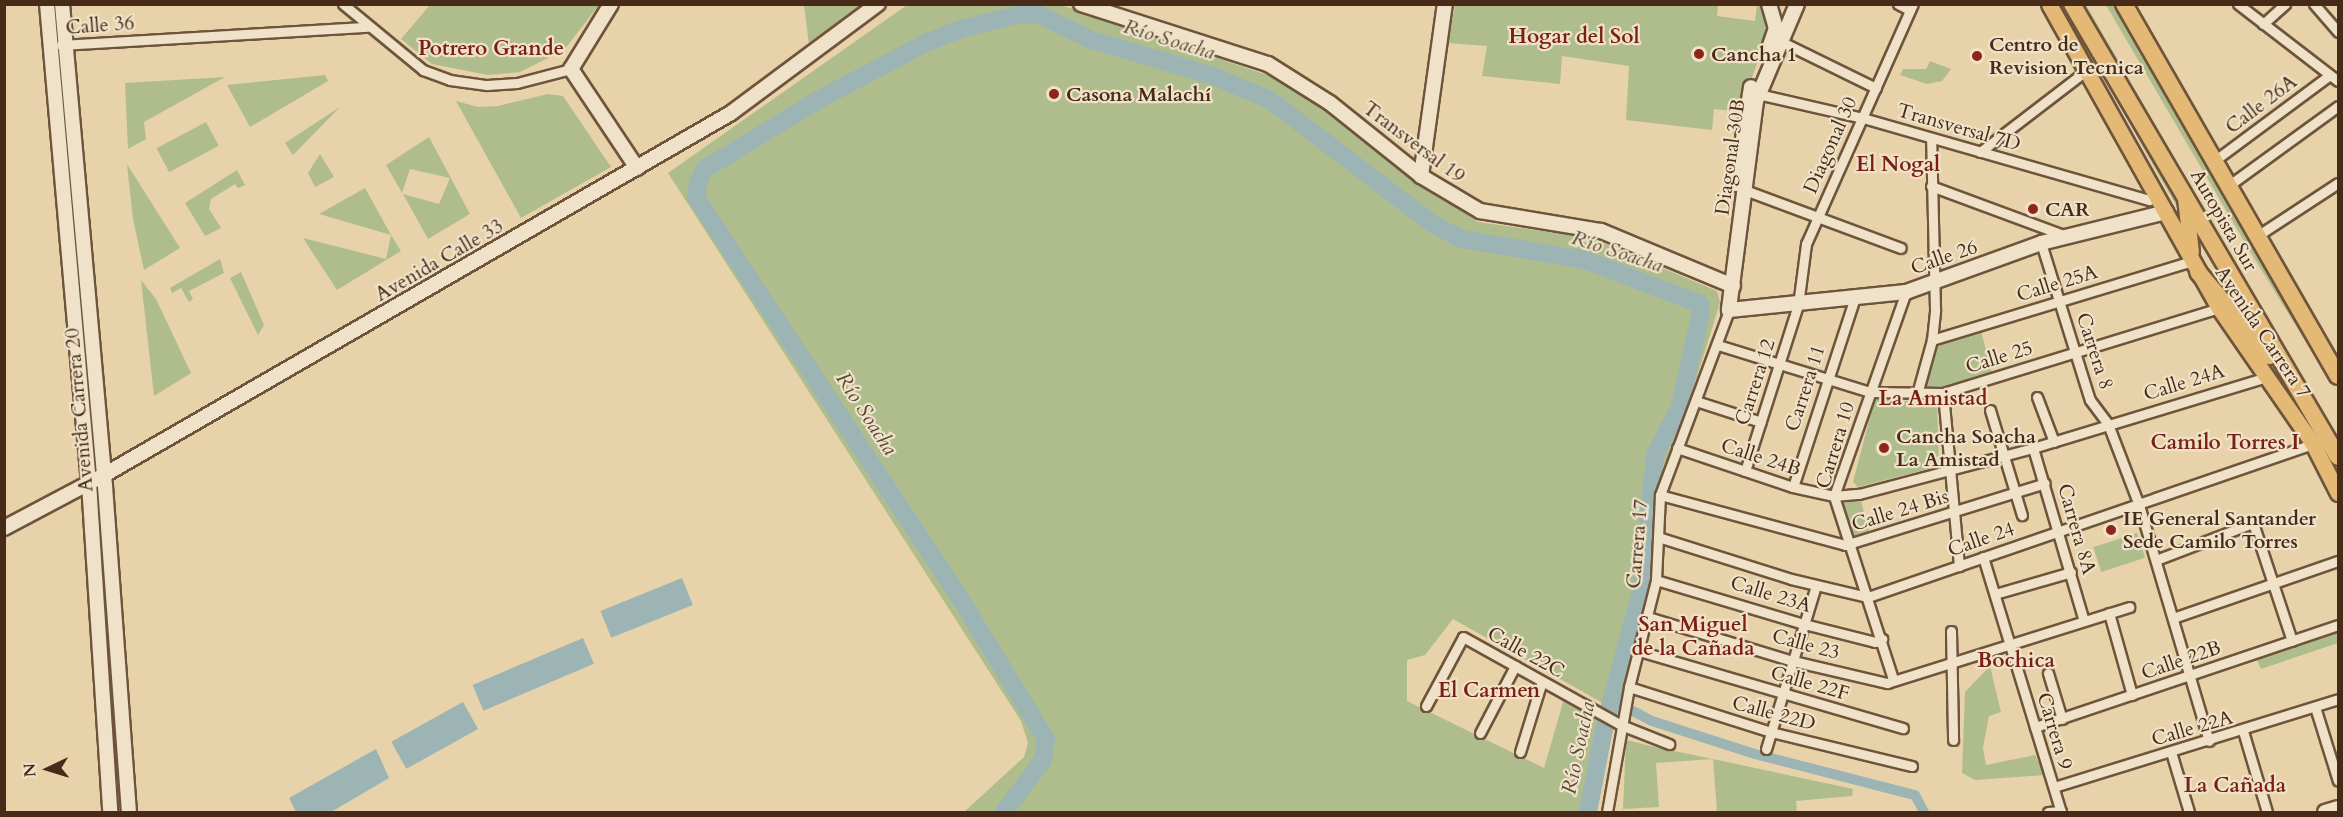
<!DOCTYPE html>
<html>
<head>
<meta charset="utf-8">
<style>
	body { margin:0 }
	#map { position:relative; width:2343px; height:817px; overflow:hidden; background:#e7d2aa; font-family:Cardo,serif }
	div>[style] { position:absolute }
	[style*='--x'] { left:calc(var(--x)*1px); top:calc(var(--y)*1px); width:calc(var(--w)*1px); rotate:calc(var(--a)*1deg) }
	.green>* { inset:0; background:#afbd8d; transform-origin:0 0 }
	.water>* { inset:0; background:#9cb5b4; transform-origin:0 0 }
	.canal>* { height:10px; margin:-5px; padding:0 5px; transform-origin:5px; border-radius:5px; background:#9cb5b4 }
	.river>* { height:18px; margin:-9px; padding:0 9px; transform-origin:9px; border-radius:9px; background:#9cb5b4 }
	.roads { filter:drop-shadow(2px 0 #6f543c) drop-shadow(-2px 0 #6f543c) drop-shadow(0 2px #6f543c) drop-shadow(0 -2px #6f543c) }
	.street>* { height:9px; margin:-4.5px; padding:0 4.5px; transform-origin:4.5px; border-radius:4.5px; background:#efe2c8 }
	.secondary>* { height:14px; margin:-7px; padding:0 7px; transform-origin:7px; border-radius:7px; background:#efe2c8 }
	.primary>* { height:15px; margin:-7.5px; padding:0 7.5px; transform-origin:7.5px; border-radius:7.5px; background:#e4b975 }
	.highway>* { height:16px; margin:-8px; padding:0 8px; transform-origin:8px; border-radius:8px; background:#e4b975 }
	.dots>* { width:16px; height:16px; translate:-50% -50%; box-sizing:border-box; border:3px solid #efe2c8; border-radius:50% }
	span { translate:-50% -50%; white-space:nowrap; text-align:center; line-height:1.15; -webkit-text-stroke:4.5px #efe2c8; paint-order:stroke }
	.street-label { font-size:20px; color:#472a18 }
	.poi-label { font-size:20px; color:#472a18; font-weight:700 }
	.left { translate:0 -50%; text-align:left }
	.neighbourhood-label { font-size:21px; color:#7a1f14; font-weight:700 }
	.water-label { font-size:21px; color:#584637; font-style:italic }
	.frame { position:absolute; inset:0; border:6px solid #472a18; pointer-events:none }
	.north { position:absolute; left:18px; top:739px; width:60px; height:60px; -webkit-text-stroke:4px #efe2c8; paint-order:stroke; rotate:266deg; font-size:16px; font-weight:700; line-height:24px; text-align:center; color:#472a18 }
	.north::after { content:''; display:block; margin:auto; width:21px; height:27px; background:#472a18; clip-path:polygon(50% 0,100% 100%,50% 72%,0 100%) }
</style>
</head>
<body>
<div id="map">
	<div class="green">
		<div style="clip-path:polygon(804px 4px,862px 4px,862px 5px,809px 45px)"></div>
		<div style="clip-path:polygon(430px 5px,430px 4px,599px 5px,564px 50px,520px 72px,488px 75px,432px 64px,401px 39px)"></div>
		<div style="clip-path:polygon(evenodd,907px 5px,1061px 5px,1267px 75px,1286px 83px,1478px 222px,1591px 238px,1717px 291px,1720px 302px,1715px 319px,1683px 421px,1658px 479px,1649px 588px,1610px 730px,1596px 812px,964px 812px,1024px 757px,1028px 743px,1021px 721px,668px 173px,907px 5px,1453px 619px,1601px 702px,1601px 720px,1564px 699px,1544px 768px,1407px 701px,1407px 660px,1425px 655px,1453px 619px)"></div>
		<div style="clip-path:polygon(1455px 5px,1718px 5px,1717px 16px,1755px 21px,1757px 5px,1760px 5px,1770px 26px,1740px 112px,1714px 109px,1712px 130px,1626px 120px,1629px 66px,1562px 56px,1560px 84px,1482px 76px,1487px 46px,1448px 43px)"></div>
		<div style="clip-path:polygon(2062px 5px,2065px 5px,2176px 194px,2176px 205px)"></div>
		<div style="clip-path:polygon(2081px 5px,2086px 5px,2262px 310px,2295px 376px)"></div>
		<div style="clip-path:polygon(2106px 5px,2116px 5px,2338px 394px,2251px 253px)"></div>
		<div style="clip-path:polygon(1930px 61px,1951px 69px,1942px 81px,1927px 84px,1900px 75px,1903px 69px,1926px 69px)"></div>
		<div style="clip-path:polygon(325px 75px,328px 81px,250px 127px,227px 85px)"></div>
		<div style="clip-path:polygon(225px 77px,144px 122px,146px 139px,128px 149px,125px 83px)"></div>
		<div style="clip-path:polygon(548px 94px,563px 96px,611px 167px,521px 218px,456px 101px,478px 107px,498px 106px)"></div>
		<div style="clip-path:polygon(340px 107px,293px 155px,285px 143px)"></div>
		<div style="left:206px;top:122px;width:27px;height:56px;rotate:62deg"></div>
		<div style="clip-path:polygon(429px 137px,470px 214px,428px 239px,403px 194px,439px 204px,450px 178px,410px 169px,402px 193px,386px 165px)"></div>
		<div style="clip-path:polygon(320px 154px,334px 177px,315px 187px,308px 173px)"></div>
		<div style="clip-path:polygon(127px 164px,180px 248px,144px 270px,133px 219px)"></div>
		<div style="clip-path:polygon(237px 170px,245px 185px,238px 188px,235px 184px,211px 199px,209px 209px,221px 228px,205px 236px,185px 203px)"></div>
		<div style="clip-path:polygon(365px 188px,391px 235px,401px 251px,337px 290px,303px 238px,386px 259px,391px 235px,319px 214px)"></div>
		<div style="clip-path:polygon(220px 259px,224px 273px,189px 291px,193px 299px,189px 302px,181px 288px,172px 293px,170px 288px)"></div>
		<div style="clip-path:polygon(241px 272px,264px 325px,258px 335px,230px 278px)"></div>
		<div style="clip-path:polygon(141px 280px,156px 299px,191px 373px,154px 396px)"></div>
		<div style="clip-path:polygon(1981px 331px,1992px 373px,1942px 389px,1923px 390px,1936px 345px)"></div>
		<div style="clip-path:polygon(1875px 398px,1937px 404px,1939px 466px,1858px 487px,1853px 482px)"></div>
		<div style="clip-path:polygon(1859px 494px,1871px 538px,1850px 544px,1834px 496px)"></div>
		<div style="left:2137px;top:533px;width:26px;height:46px;rotate:72deg"></div>
		<div style="clip-path:polygon(2338px 631px,2338px 643px,2261px 669px,2257px 660px)"></div>
		<div style="clip-path:polygon(1990px 666px,2001px 712px,1989px 716px,1983px 748px,1986px 765px,2035px 755px,2045px 775px,1975px 780px,1962px 773px,1965px 692px)"></div>
		<div style="clip-path:polygon(1626px 740px,1655px 747px,1713px 759px,1853px 789px,1852px 796px,1796px 801px,1797px 812px,1717px 812px,1713px 759px,1656px 763px,1659px 807px,1623px 809px)"></div>
	</div>
	<div class="water">
		<div style="left:682px;top:578px;width:29px;height:88px;rotate:68deg"></div>
		<div style="left:583px;top:638px;width:28px;height:120px;rotate:67deg"></div>
		<div style="left:463px;top:702px;width:31px;height:82px;rotate:61deg"></div>
		<div style="clip-path:polygon(376px 749px,389px 778px,331px 812px,296px 812px,289px 798px)"></div>
	</div>
	<div class="canal">
		<div style="--x:1633;--y:711;--w:21;--a:28"></div>
		<div style="--x:1652;--y:721;--w:108;--a:17.8"></div>
		<div style="--x:1755;--y:754;--w:165;--a:14.4"></div>
		<div style="--x:1915;--y:795;--w:19;--a:62"></div>
	</div>
	<div class="river">
		<div style="--x:1004;--y:812;--w:65;--a:-53.1"></div>
		<div style="--x:1043;--y:760;--w:21;--a:-82"></div>
		<div style="--x:1046;--y:739;--w:165;--a:-121.4"></div>
		<div style="--x:960;--y:598;--w:480;--a:-123.4"></div>
		<div style="--x:696;--y:197;--w:15;--a:-82"></div>
		<div style="--x:698;--y:182;--w:15;--a:-62"></div>
		<div style="--x:705;--y:169;--w:132;--a:-31.4"></div>
		<div style="--x:818;--y:100;--w:121;--a:-28"></div>
		<div style="--x:925;--y:43;--w:39;--a:-21"></div>
		<div style="--x:961;--y:29;--w:62;--a:-14"></div>
		<div style="--x:1021;--y:14;--w:19;--a:3"></div>
		<div style="--x:1040;--y:15;--w:55;--a:26.1"></div>
		<div style="--x:1089;--y:39;--w:129;--a:16.6"></div>
		<div style="--x:1213;--y:76;--w:62;--a:22.8"></div>
		<div style="--x:1270;--y:100;--w:205;--a:37.3"></div>
		<div style="--x:1433;--y:224;--w:32;--a:28"></div>
		<div style="--x:1461;--y:239;--w:126;--a:9.6"></div>
		<div style="--x:1585;--y:260;--w:123;--a:20.9"></div>
		<div style="--x:1700;--y:304;--w:9;--a:84"></div>
		<div style="--x:1701;--y:313;--w:98;--a:103"></div>
		<div style="--x:1679;--y:408;--w:53;--a:117.1"></div>
		<div style="--x:1655;--y:455;--w:137;--a:95.9"></div>
		<div style="--x:1641;--y:591;--w:143;--a:105"></div>
		<div style="--x:1604;--y:729;--w:85;--a:100.9"></div>
	</div>
	<div class="roads">
		<div class="street">
			<div style="--x:343;--y:4;--w:104;--a:39.5"></div>
			<div style="--x:423;--y:70;--w:29;--a:20"></div>
			<div style="--x:450;--y:80;--w:37;--a:8"></div>
			<div style="--x:487;--y:85;--w:30;--a:-4"></div>
			<div style="--x:517;--y:83;--w:56;--a:-14.5"></div>
			<div style="--x:1898;--y:4;--w:13;--a:27"></div>
			<div style="--x:2238;--y:4;--w:126;--a:37.6"></div>
			<div style="--x:2314;--y:4;--w:37;--a:49"></div>
			<div style="--x:2263;--y:24;--w:30;--a:-42"></div>
			<div style="--x:1778;--y:40;--w:109;--a:26.1"></div>
			<div style="--x:61;--y:45;--w:307;--a:-3.4"></div>
			<div style="--x:1758;--y:94;--w:108;--a:12.9"></div>
			<div style="--x:1863;--y:118;--w:298;--a:16"></div>
			<div style="--x:1980;--y:152;--w:136;--a:-37.5"></div>
			<div style="--x:2214;--y:161;--w:144;--a:-36.6"></div>
			<div style="--x:1931;--y:186;--w:144;--a:20.3"></div>
			<div style="--x:2228;--y:186;--w:136;--a:-36"></div>
			<div style="--x:1745;--y:190;--w:166;--a:20.4"></div>
			<div style="--x:2257;--y:236;--w:97;--a:-33.2"></div>
			<div style="--x:2041;--y:243;--w:164;--a:72.7"></div>
			<div style="--x:2090;--y:400;--w:30;--a:53"></div>
			<div style="--x:2108;--y:424;--w:87;--a:69.1"></div>
			<div style="--x:2139;--y:505;--w:246;--a:73.5"></div>
			<div style="--x:1932;--y:340;--w:272;--a:-16.9"></div>
			<div style="--x:1718;--y:345;--w:159;--a:17.2"></div>
			<div style="--x:1870;--y:392;--w:73;--a:0.8"></div>
			<div style="--x:1943;--y:393;--w:289;--a:-17.1"></div>
			<div style="--x:1943;--y:393;--w:174;--a:84.7"></div>
			<div style="--x:1917;--y:394;--w:56;--a:-74.5"></div>
			<div style="--x:1932;--y:340;--w:31;--a:-84"></div>
			<div style="--x:1935;--y:309;--w:171;--a:-91.3"></div>
			<div style="--x:2037;--y:397;--w:48;--a:69.3"></div>
			<div style="--x:1696;--y:401;--w:68;--a:17.9"></div>
			<div style="--x:1990;--y:410;--w:110;--a:73.1"></div>
			<div style="--x:1677;--y:448;--w:122;--a:18.6"></div>
			<div style="--x:1793;--y:487;--w:42;--a:12.4"></div>
			<div style="--x:1834;--y:496;--w:25;--a:-5"></div>
			<div style="--x:1859;--y:494;--w:180;--a:-14.8"></div>
			<div style="--x:2033;--y:448;--w:245;--a:-16.9"></div>
			<div style="--x:2033;--y:448;--w:180;--a:73.6"></div>
			<div style="--x:1745;--y:471;--w:174;--a:-72.3"></div>
			<div style="--x:1798;--y:305;--w:62;--a:-82.5"></div>
			<div style="--x:1806;--y:244;--w:263;--a:-66"></div>
			<div style="--x:1793;--y:487;--w:197;--a:-71.9"></div>
			<div style="--x:1660;--y:495;--w:192;--a:15.1"></div>
			<div style="--x:1845;--y:545;--w:209;--a:-17.2"></div>
			<div style="--x:1658;--y:537;--w:139;--a:17.5"></div>
			<div style="--x:1791;--y:579;--w:79;--a:13.2"></div>
			<div style="--x:1868;--y:597;--w:471;--a:-19"></div>
			<div style="--x:1983;--y:557;--w:267;--a:73"></div>
			<div style="--x:2156;--y:560;--w:104;--a:-20.9"></div>
			<div style="--x:2253;--y:523;--w:124;--a:71.7"></div>
			<div style="--x:1656;--y:580;--w:154;--a:16.6"></div>
			<div style="--x:1804;--y:624;--w:73;--a:14.2"></div>
			<div style="--x:1875;--y:642;--w:8;--a:-23"></div>
			<div style="--x:1995;--y:594;--w:79;--a:-16.1"></div>
			<div style="--x:2109;--y:613;--w:85;--a:74.3"></div>
			<div style="--x:1648;--y:617;--w:152;--a:16.9"></div>
			<div style="--x:1793;--y:661;--w:97;--a:13.2"></div>
			<div style="--x:1887;--y:683;--w:254;--a:-17.4"></div>
			<div style="--x:2173;--y:618;--w:175;--a:-19.1"></div>
			<div style="--x:1951;--y:631;--w:109;--a:88.9"></div>
			<div style="--x:1639;--y:651;--w:275;--a:16.3"></div>
			<div style="--x:2048;--y:673;--w:48;--a:73.1"></div>
			<div style="--x:1893;--y:679;--w:192;--a:-107.9"></div>
			<div style="--x:1834;--y:496;--w:216;--a:-70.6"></div>
			<div style="--x:1629;--y:687;--w:149;--a:17.6"></div>
			<div style="--x:1771;--y:732;--w:145;--a:13.6"></div>
			<div style="--x:1426;--y:706;--w:78;--a:-61.8"></div>
			<div style="--x:1463;--y:637;--w:181;--a:29.1"></div>
			<div style="--x:1621;--y:725;--w:52;--a:21.6"></div>
			<div style="--x:2315;--y:707;--w:77;--a:72.7"></div>
			<div style="--x:2035;--y:727;--w:320;--a:-18.6"></div>
			<div style="--x:2243;--y:731;--w:84;--a:73.5"></div>
			<div style="--x:1480;--y:733;--w:76;--a:-62.4"></div>
			<div style="--x:1766;--y:749;--w:171;--a:-73"></div>
			<div style="--x:1520;--y:752;--w:74;--a:-72.8"></div>
			<div style="--x:2171;--y:752;--w:63;--a:73.3"></div>
			<div style="--x:2054;--y:787;--w:297;--a:-17.2"></div>
			<div style="--x:1607;--y:812;--w:127;--a:-80"></div>
			<div style="--x:1629;--y:687;--w:110;--a:-75.8"></div>
			<div style="--x:1656;--y:580;--w:85;--a:-87.3"></div>
			<div style="--x:1660;--y:495;--w:197;--a:-69.5"></div>
			<div style="--x:2048;--y:812;--w:13;--a:-4"></div>
		</div>
		<div class="secondary">
			<div style="--x:47;--y:4;--w:481;--a:85"></div>
			<div style="--x:89;--y:483;--w:330;--a:86.3"></div>
			<div style="--x:62;--y:4;--w:484;--a:84.9"></div>
			<div style="--x:105;--y:486;--w:327;--a:85.8"></div>
			<div style="--x:611;--y:4;--w:76;--a:121.6"></div>
			<div style="--x:571;--y:69;--w:119;--a:56.3"></div>
			<div style="--x:1081;--y:4;--w:196;--a:17.8"></div>
			<div style="--x:1268;--y:64;--w:73;--a:32.2"></div>
			<div style="--x:1330;--y:103;--w:117;--a:38.7"></div>
			<div style="--x:1421;--y:176;--w:69;--a:30.7"></div>
			<div style="--x:1480;--y:211;--w:123;--a:9.4"></div>
			<div style="--x:1601;--y:231;--w:143;--a:22.6"></div>
			<div style="--x:1769;--y:4;--w:25;--a:74"></div>
			<div style="--x:1776;--y:28;--w:18;--a:109"></div>
			<div style="--x:1797;--y:4;--w:105;--a:112.9"></div>
			<div style="--x:1756;--y:101;--w:211;--a:97.4"></div>
			<div style="--x:1729;--y:310;--w:178;--a:-5.8"></div>
			<div style="--x:1906;--y:292;--w:144;--a:-19.9"></div>
			<div style="--x:2041;--y:243;--w:129;--a:-13.9"></div>
			<div style="--x:1421;--y:176;--w:174;--a:-82.1"></div>
			<div style="--x:1736;--y:184;--w:98;--a:-81.2"></div>
			<div style="--x:4;--y:528;--w:113;--a:-27.9"></div>
			<div style="--x:104;--y:475;--w:724;--a:-30"></div>
			<div style="--x:731;--y:113;--w:183;--a:-36.6"></div>
			<div style="--x:2325;--y:812;--w:14;--a:-17"></div>
		</div>
		<div class="primary">
			<div style="--x:2049;--y:4;--w:348;--a:60.8"></div>
			<div style="--x:2219;--y:308;--w:165;--a:55.3"></div>
			<div style="--x:2313;--y:444;--w:55;--a:63"></div>
			<div style="--x:2185;--y:198;--w:54;--a:83.7"></div>
		</div>
		<div class="highway">
			<div style="--x:2072;--y:4;--w:525;--a:59.58"></div>
			<div style="--x:2124;--y:4;--w:429;--a:60.1"></div>
			<div style="--x:2198;--y:272;--w:110;--a:49.8"></div>
		</div>
	</div>
	<div class="dots">
		<div style="left:1699px;top:54px;background:#8f2418"></div>
		<div style="left:1977px;top:56px;background:#8f2418"></div>
		<div style="left:1054px;top:94px;background:#8f2418"></div>
		<div style="left:2033px;top:209px;background:#8f2418"></div>
		<div style="left:1884px;top:448px;background:#8f2418"></div>
		<div style="left:2111px;top:530px;background:#8f2418"></div>
	</div>
	<div class="street-label">
		<span style="left:100px;top:25px;rotate:-4deg">Calle 36</span>
		<span style="left:2261px;top:104px;rotate:-37deg">Calle 26A</span>
		<span style="left:1959px;top:127px;rotate:16deg">Transversal 7D</span>
		<span style="left:1414px;top:142px;rotate:37deg">Transversal 19</span>
		<span style="left:1830px;top:145px;rotate:-66deg">Diagonal 30</span>
		<span style="left:1730px;top:157px;rotate:-82deg">Diagonal 30B</span>
		<span style="left:2224px;top:220px;rotate:60deg">Autopista Sur</span>
		<span style="left:1944px;top:257px;rotate:-19deg">Calle 26</span>
		<span style="left:439px;top:260px;rotate:-30deg">Avenida Calle 33</span>
		<span style="left:2057px;top:283px;rotate:-17deg">Calle 25A</span>
		<span style="left:2263px;top:332px;rotate:56deg">Avenida Carrera 7</span>
		<span style="left:2095px;top:351px;rotate:72deg">Carrera 8</span>
		<span style="left:1999px;top:357px;rotate:-17deg">Calle 25</span>
		<span style="left:1755px;top:382px;rotate:-72deg">Carrera 12</span>
		<span style="left:2184px;top:382px;rotate:-17deg">Calle 24A</span>
		<span style="left:1805px;top:388px;rotate:-72deg">Carrera 11</span>
		<span style="left:79px;top:410px;rotate:-95deg">Avenida Carrera 20</span>
		<span style="left:1835px;top:445px;rotate:-73deg">Carrera 10</span>
		<span style="left:1761px;top:457px;rotate:18deg">Calle 24B</span>
		<span style="left:1900px;top:510px;rotate:-17deg">Calle 24 Bis</span>
		<span style="left:2077px;top:529px;rotate:74deg">Carrera 8A</span>
		<span style="left:1981px;top:539px;rotate:-19deg">Calle 24</span>
		<span style="left:1637px;top:544px;rotate:-85deg">Carrera 17</span>
		<span style="left:1771px;top:594px;rotate:17deg">Calle 23A</span>
		<span style="left:1806px;top:644px;rotate:15deg">Calle 23</span>
		<span style="left:1526px;top:652px;rotate:29deg">Calle 22C</span>
		<span style="left:2181px;top:660px;rotate:-19deg">Calle 22B</span>
		<span style="left:1810px;top:683px;rotate:16deg">Calle 22F</span>
		<span style="left:1774px;top:713px;rotate:15deg">Calle 22D</span>
		<span style="left:2192px;top:728px;rotate:-16deg">Calle 22A</span>
		<span style="left:2055px;top:731px;rotate:73deg">Carrera 9</span>
	</div>
	<div class="poi-label">
		<span class="left" style="left:1989px;top:56px">Centro de<br>Revision Tecnica</span>
		<span class="left" style="left:1711px;top:54px">Cancha 1</span>
		<span class="left" style="left:1066px;top:94px">Casona Malachí</span>
		<span class="left" style="left:2045px;top:209px">CAR</span>
		<span class="left" style="left:1896px;top:448px">Cancha Soacha<br>La Amistad</span>
		<span class="left" style="left:2123px;top:530px">IE General Santander<br>Sede Camilo Torres</span>
	</div>
	<div class="neighbourhood-label">
		<span style="left:1574px;top:37px">Hogar del Sol</span>
		<span style="left:491px;top:49px">Potrero Grande</span>
		<span style="left:1898px;top:165px">El Nogal</span>
		<span style="left:1933px;top:399px">La Amistad</span>
		<span style="left:2225px;top:443px">Camilo Torres I</span>
		<span style="left:1693px;top:637px">San Miguel<br>de la Cañada</span>
		<span style="left:2016px;top:661px">Bochica</span>
		<span style="left:1489px;top:691px">El Carmen</span>
		<span style="left:2235px;top:786px">La Cañada</span>
	</div>
	<div class="water-label">
		<span style="left:1169px;top:40px;rotate:17deg">Río Soacha</span>
		<span style="left:1617px;top:252px;rotate:18deg">Río Soacha</span>
		<span style="left:866px;top:414px;rotate:57deg">Río Soacha</span>
		<span style="left:1579px;top:748px;rotate:-78deg">Río Soacha</span>
	</div>
	<div class="frame"></div>
	<div class="north">N</div>
</div>
</body>
</html>
